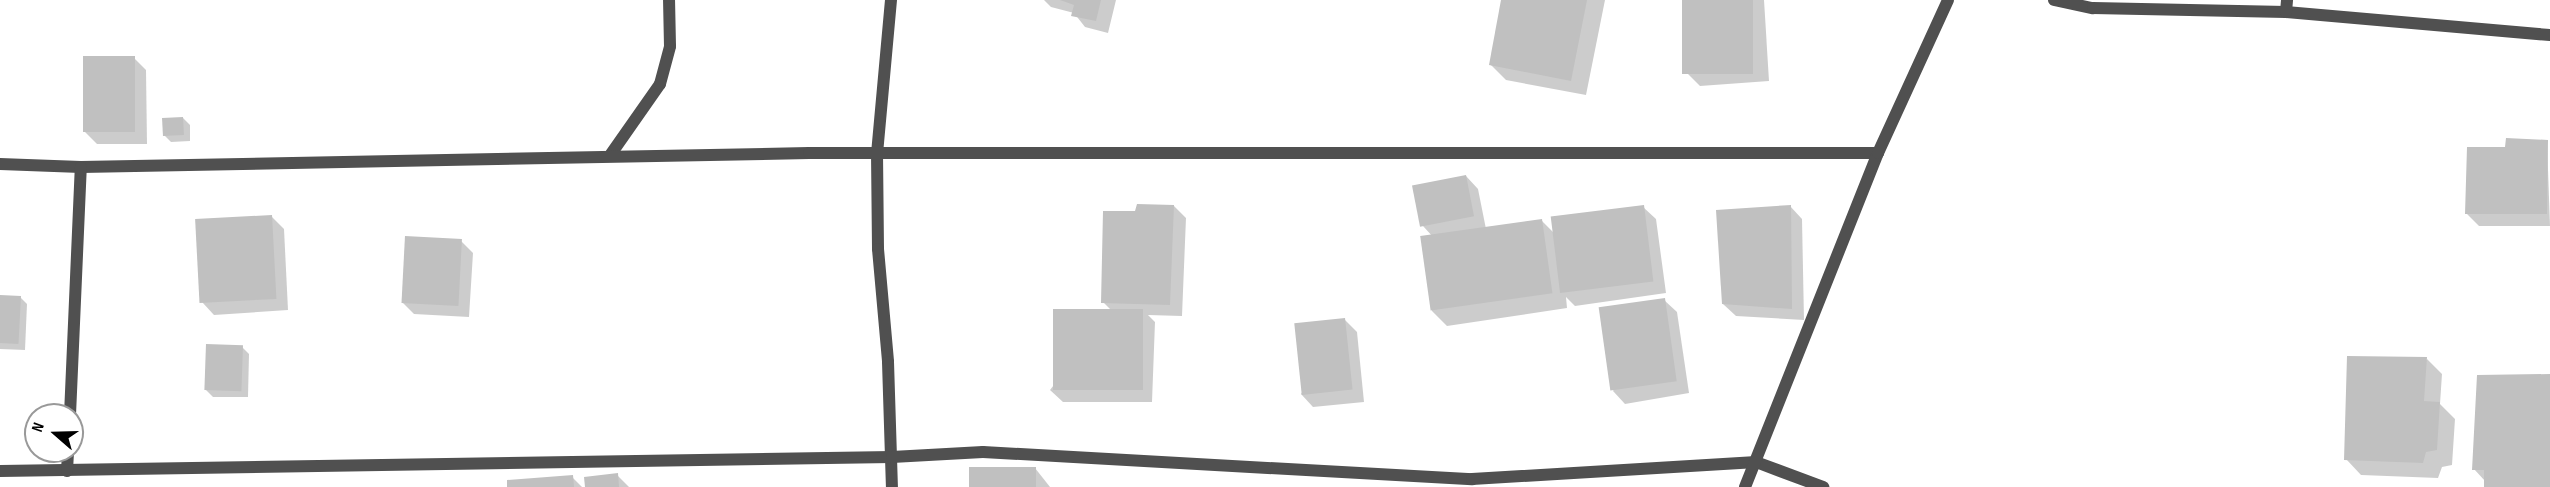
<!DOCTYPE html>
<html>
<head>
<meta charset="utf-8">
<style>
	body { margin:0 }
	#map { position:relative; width:2550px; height:487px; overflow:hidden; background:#fff; font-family:"Sofia Sans Condensed",sans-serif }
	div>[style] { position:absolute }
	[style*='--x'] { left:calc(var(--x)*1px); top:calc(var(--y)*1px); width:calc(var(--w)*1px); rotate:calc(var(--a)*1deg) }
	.shadow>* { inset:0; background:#0003 }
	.building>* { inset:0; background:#c0c0c0; transform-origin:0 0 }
	.minor>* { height:12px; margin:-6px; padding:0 6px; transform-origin:6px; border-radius:6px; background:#505050 }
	span { translate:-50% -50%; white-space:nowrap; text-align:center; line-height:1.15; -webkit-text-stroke:5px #fff; paint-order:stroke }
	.north { position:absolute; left:24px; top:403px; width:60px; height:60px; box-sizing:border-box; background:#fff; border:2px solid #999; border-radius:50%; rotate:290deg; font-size:16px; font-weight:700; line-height:24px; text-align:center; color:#000 }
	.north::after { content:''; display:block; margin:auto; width:21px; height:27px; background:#000; clip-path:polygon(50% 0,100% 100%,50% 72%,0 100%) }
</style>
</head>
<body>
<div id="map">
	<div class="shadow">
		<div style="clip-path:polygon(1044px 0,1116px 0,1108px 33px,1085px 27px,1074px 13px,1051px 7px)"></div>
		<div style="clip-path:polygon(1503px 0,1605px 0,1586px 95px,1506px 80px,1491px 65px)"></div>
		<div style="clip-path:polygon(1683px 0,1764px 0,1769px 81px,1700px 86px,1688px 74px)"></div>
		<div style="clip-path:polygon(134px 58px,146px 70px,147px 144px,97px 144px,84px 131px)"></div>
		<div style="clip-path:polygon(183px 118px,190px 125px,190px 141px,171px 142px,164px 135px)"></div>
		<div style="clip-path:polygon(2547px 141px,2550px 226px,2479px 226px,2467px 214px,2507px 149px)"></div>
		<div style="clip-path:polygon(1466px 176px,1478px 189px,1486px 229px,1542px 221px,1555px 234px,1643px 207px,1656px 219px,1666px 293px,1575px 306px,1566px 297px,1567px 308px,1447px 326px,1432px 311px,1433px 237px,1423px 226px)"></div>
		<div style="clip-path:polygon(1174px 206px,1186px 218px,1182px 316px,1148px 315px,1155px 322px,1152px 402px,1063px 402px,1050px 390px,1111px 310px,1103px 302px,1136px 213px)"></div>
		<div style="clip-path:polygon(1790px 206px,1802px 219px,1804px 320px,1736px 316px,1723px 304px)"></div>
		<div style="clip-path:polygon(272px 217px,284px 229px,288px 310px,214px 315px,202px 302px)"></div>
		<div style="clip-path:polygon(461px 241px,473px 253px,469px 317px,414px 314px,402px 302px)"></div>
		<div style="clip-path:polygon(0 297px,20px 297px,27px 304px,25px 350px,0 349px)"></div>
		<div style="clip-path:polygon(1664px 300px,1677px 312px,1689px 393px,1625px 404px,1613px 391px)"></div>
		<div style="clip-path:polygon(1345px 320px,1357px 332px,1364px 402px,1313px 407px,1301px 394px)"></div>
		<div style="clip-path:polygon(242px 347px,249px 354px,248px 397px,213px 397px,206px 390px)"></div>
		<div style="clip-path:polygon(2427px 359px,2442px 374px,2440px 404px,2455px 419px,2452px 465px,2442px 467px,2438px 478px,2361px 475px,2346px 459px)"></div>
		<div style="clip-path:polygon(2550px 376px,2550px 487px,2485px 487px,2485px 481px,2474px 469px)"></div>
		<div style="clip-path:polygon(1035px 468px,1050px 487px,970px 487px)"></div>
		<div style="clip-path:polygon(617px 475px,629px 487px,587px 487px)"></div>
		<div style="clip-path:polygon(572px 477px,582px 487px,508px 487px)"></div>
	</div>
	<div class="building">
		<div style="clip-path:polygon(1060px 0,1101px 0,1096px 21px,1071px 16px,1074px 5px)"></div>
		<div style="clip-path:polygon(1501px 0,1587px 0,1571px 81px,1489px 65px)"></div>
		<div style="left:1682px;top:0;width:71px;height:74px"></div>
		<div style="left:83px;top:56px;width:52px;height:76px"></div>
		<div style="left:183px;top:117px;width:18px;height:21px;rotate:87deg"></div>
		<div style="clip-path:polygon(2506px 138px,2548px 140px,2547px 214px,2465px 214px,2467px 147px,2505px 147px)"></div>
		<div style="left:1466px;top:175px;width:42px;height:55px;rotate:79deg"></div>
		<div style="clip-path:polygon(1137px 204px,1174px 205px,1170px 305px,1101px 303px,1103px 211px,1135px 211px)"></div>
		<div style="left:1644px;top:205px;width:77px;height:94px;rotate:83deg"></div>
		<div style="clip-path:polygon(1791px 205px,1792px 309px,1722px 304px,1716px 210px)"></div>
		<div style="left:272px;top:215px;width:84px;height:77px;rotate:87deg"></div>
		<div style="left:1542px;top:219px;width:75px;height:123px;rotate:82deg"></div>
		<div style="left:405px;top:236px;width:57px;height:67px;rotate:3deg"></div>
		<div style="left:0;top:295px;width:21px;height:48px;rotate:3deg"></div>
		<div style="left:1665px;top:298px;width:84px;height:67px;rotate:82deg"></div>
		<div style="left:1053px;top:309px;width:90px;height:81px"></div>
		<div style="left:1345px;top:318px;width:72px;height:51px;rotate:84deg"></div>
		<div style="left:206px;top:344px;width:37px;height:46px;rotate:2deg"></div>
		<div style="clip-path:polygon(2347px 356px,2427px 357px,2424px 401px,2440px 402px,2437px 450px,2426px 452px,2423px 463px,2344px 460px)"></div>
		<div style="clip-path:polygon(2550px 374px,2550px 487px,2484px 487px,2484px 470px,2472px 470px,2477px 375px)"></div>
		<div style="left:969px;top:467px;width:67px;height:20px"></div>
		<div style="clip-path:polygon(618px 473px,619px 487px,585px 487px,584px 477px)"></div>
		<div style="clip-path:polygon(573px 475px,574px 487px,507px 487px,507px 480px)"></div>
	</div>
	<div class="minor">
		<div style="--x:891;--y:0;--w:154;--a:95.2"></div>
		<div style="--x:877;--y:153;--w:96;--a:89.4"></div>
		<div style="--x:878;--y:249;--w:113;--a:84.9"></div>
		<div style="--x:888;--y:362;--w:125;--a:88.2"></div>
		<div style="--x:2054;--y:0;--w:40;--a:12"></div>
		<div style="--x:2093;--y:8;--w:193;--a:1.2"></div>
		<div style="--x:2286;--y:12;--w:265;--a:5"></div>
		<div style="--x:2286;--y:12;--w:12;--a:-85"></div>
		<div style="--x:611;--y:154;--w:85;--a:-55"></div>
		<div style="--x:660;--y:84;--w:39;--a:-75"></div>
		<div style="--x:670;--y:46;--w:46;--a:-91.2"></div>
		<div style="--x:0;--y:164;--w:81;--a:2.1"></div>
		<div style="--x:81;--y:167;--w:728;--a:-1.1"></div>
		<div style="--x:809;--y:153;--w:1069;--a:0"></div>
		<div style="--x:70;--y:415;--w:248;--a:-87.5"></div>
		<div style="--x:0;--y:471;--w:892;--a:-0.9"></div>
		<div style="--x:892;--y:457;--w:91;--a:-3.1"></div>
		<div style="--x:983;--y:452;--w:490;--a:3.2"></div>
		<div style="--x:1472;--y:479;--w:285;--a:-3.4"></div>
		<div style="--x:1756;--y:462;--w:72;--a:20.5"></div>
		<div style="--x:67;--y:471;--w:20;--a:-87"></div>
		<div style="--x:1745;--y:487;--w:360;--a:-68.3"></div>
		<div style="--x:1878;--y:153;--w:168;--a:-65.4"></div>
	</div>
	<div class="north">N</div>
</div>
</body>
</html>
